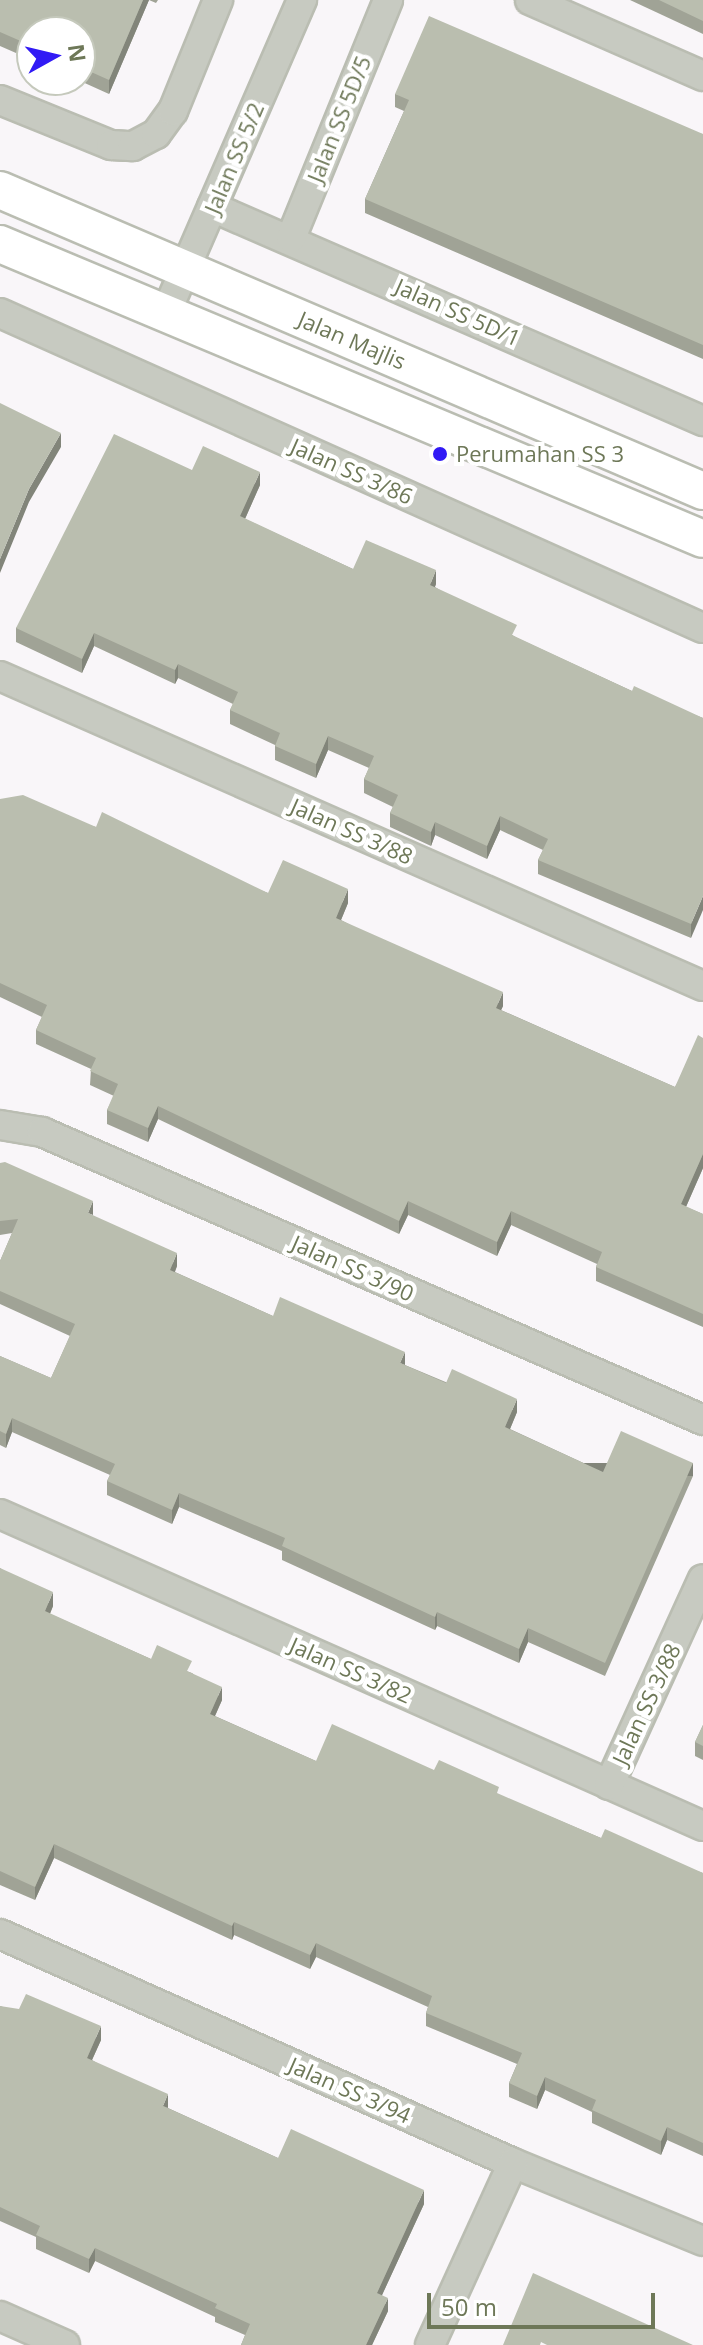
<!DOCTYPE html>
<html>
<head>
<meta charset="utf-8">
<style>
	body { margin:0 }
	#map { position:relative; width:703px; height:2345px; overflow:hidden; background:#f9f6f9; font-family:"Open Sans",sans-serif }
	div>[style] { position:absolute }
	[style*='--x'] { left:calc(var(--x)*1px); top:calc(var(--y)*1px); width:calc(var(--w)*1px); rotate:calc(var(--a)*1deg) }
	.roads { filter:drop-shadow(2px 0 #babdb2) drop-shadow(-2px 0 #babdb2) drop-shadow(0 2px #babdb2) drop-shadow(0 -2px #babdb2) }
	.minor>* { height:28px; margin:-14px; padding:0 14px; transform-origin:14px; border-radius:14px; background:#c7cac1 }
	.major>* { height:36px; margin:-18px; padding:0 18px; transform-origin:18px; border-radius:18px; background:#fff }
	.wall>* { inset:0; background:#a0a396 }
	.shaded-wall>* { inset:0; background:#82857a; transform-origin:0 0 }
	.building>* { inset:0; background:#babeaf }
	.dots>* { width:22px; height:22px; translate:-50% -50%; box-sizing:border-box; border:4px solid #fff; border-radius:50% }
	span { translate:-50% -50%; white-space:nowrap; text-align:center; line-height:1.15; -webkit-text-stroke:8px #fff; paint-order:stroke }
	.street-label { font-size:22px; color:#6e7858 }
	.poi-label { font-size:22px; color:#6e7858 }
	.left { translate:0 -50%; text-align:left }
	.north { position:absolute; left:16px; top:16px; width:80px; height:80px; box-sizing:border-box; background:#fff; border:2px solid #c5c9bc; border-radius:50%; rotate:82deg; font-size:22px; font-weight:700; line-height:32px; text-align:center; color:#6e7858 }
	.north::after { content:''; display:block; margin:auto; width:28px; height:36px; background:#311af5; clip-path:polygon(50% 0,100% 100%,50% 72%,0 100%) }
	.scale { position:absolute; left:427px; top:2293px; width:228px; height:36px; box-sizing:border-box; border:4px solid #6e7858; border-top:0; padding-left:10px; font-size:24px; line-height:28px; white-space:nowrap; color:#6e7858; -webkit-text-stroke:6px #fff; paint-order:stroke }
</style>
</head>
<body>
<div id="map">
	<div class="roads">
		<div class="minor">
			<div style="--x:530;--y:0;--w:189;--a:23.7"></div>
			<div style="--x:0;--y:100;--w:120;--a:22.1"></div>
			<div style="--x:111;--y:145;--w:22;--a:3"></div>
			<div style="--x:133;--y:146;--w:26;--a:-28"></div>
			<div style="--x:156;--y:134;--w:29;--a:-54"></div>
			<div style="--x:173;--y:111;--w:120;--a:-67.9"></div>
			<div style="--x:212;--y:207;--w:536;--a:23.55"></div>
			<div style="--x:291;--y:238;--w:257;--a:-67.8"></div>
			<div style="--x:0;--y:313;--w:770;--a:24.14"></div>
			<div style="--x:165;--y:315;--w:344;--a:-66.5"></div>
			<div style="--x:0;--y:676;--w:768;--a:23.8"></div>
			<div style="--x:0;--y:1125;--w:43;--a:9.5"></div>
			<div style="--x:42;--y:1132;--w:721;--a:23.54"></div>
			<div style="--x:0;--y:1514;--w:769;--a:23.93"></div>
			<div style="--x:609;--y:1785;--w:226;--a:-65.5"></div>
			<div style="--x:0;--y:1934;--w:562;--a:24.06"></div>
			<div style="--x:513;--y:2163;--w:205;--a:22.3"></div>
			<div style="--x:0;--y:2316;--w:71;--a:24"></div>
			<div style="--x:430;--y:2345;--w:200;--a:-65.5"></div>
		</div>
		<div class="major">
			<div style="--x:0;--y:190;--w:765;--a:23.18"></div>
			<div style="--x:0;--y:244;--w:762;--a:22.76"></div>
		</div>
	</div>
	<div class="wall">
		<div style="clip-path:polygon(0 0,158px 0,156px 3px,149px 0,109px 94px,78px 80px,80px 80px,80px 32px,32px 32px,32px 60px,0 46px)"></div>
		<div style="clip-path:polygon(630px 0,703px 0,703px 34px)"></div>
		<div style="clip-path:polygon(395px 94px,703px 134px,703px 359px,365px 213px,365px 199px,404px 111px,395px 107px)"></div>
		<div style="clip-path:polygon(192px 470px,260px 485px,245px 519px,353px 569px,436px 584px,435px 587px,517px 638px,632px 691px,703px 718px,691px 938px,538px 874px,538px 860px,543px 850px,500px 830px,487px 859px,435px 835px,431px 846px,390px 827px,390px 813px,393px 807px,364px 793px,364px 779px,369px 768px,328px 750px,316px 778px,275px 760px,275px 745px,230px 724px,230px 710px,233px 704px,178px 678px,175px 684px,94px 646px,82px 673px,16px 642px,16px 628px)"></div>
		<div style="clip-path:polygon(0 799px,96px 827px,268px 893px,348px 903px,341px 920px,503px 1006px,501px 1010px,675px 1087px,703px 1038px,703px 1168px,686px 1207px,703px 1214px,703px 1327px,596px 1281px,596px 1267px,597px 1264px,511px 1225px,497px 1256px,408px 1215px,399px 1234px,158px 1119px,148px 1142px,107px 1124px,107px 1110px,114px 1096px,90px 1085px,91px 1069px,36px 1044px,36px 1030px,42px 1017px,0 997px)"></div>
		<div style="clip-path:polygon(0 1163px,93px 1216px,177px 1266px,175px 1272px,273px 1316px,405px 1365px,517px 1412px,510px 1429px,603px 1472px,693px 1476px,605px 1676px,528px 1642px,519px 1663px,437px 1626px,435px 1630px,282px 1560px,282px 1551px,179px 1507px,172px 1524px,107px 1495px,107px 1481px,110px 1475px,12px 1432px,6px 1448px,0 1445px,0 1356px,51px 1378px,70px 1336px,0 1304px,0 1261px,12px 1233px,0 1235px)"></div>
		<div style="clip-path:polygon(0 1568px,53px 1606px,50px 1614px,151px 1659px,192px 1673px,222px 1700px,215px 1716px,316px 1761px,434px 1770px,499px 1795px,601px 1838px,703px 1873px,703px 2156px,667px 2140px,661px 2155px,592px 2123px,592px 2112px,545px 2090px,537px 2109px,509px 2097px,509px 2083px,517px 2064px,426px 2026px,426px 2013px,428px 2007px,316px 1957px,310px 1969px,234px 1935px,232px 1940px,54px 1858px,35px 1900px,0 1885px)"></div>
		<div style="clip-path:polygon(703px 1725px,703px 1760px,695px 1756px,695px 1742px)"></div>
		<div style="clip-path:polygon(0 2006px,101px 2040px,92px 2060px,168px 2108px,278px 2158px,424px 2204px,382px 2295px,388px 2311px,372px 2345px,241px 2345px,245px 2335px,215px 2322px,215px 2317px,95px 2261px,89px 2273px,36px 2249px,36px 2237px,0 2221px)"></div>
	</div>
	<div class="shaded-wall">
		<div style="clip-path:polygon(143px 0,149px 0,109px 94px,109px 80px)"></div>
		<div style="clip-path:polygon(61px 433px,61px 447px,29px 502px,0 573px,0 559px,29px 489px)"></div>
		<div style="clip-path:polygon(260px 472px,260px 485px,240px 530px,240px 516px)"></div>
		<div style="clip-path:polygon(436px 570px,436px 584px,430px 598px,430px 585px)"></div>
		<div style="clip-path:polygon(94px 633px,94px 646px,82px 673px,82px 659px)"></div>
		<div style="clip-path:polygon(178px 664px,178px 678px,175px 684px,175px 670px)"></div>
		<div style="clip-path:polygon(328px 736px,328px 750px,316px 778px,316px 764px)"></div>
		<div style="clip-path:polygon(500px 816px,500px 830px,487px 859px,487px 846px)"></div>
		<div style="clip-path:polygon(435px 822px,435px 835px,431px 846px,431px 832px)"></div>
		<div style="clip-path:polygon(348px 889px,348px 903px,336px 932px,336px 918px)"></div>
		<div style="clip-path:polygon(703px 896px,703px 910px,691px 938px,691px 924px)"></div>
		<div style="clip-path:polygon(503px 992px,503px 1006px,496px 1021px,496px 1008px)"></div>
		<div style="clip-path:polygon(158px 1106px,158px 1119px,148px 1142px,148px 1128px)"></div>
		<div style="clip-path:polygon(703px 1154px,703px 1168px,681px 1218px,681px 1204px)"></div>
		<div style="clip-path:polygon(93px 1201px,93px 1215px,88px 1213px)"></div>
		<div style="clip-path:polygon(408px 1201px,408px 1215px,399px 1234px,399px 1221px)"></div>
		<div style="clip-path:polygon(511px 1211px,511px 1225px,497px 1256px,497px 1242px)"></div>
		<div style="clip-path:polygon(177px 1253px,177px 1266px,170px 1283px,170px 1270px)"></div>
		<div style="clip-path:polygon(405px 1352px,405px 1365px,400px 1363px)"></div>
		<div style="clip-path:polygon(517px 1399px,517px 1412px,505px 1441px,505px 1427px)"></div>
		<div style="clip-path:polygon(12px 1418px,12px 1432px,6px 1448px,6px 1434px)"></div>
		<div style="left:693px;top:1463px;width:13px;height:219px;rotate:90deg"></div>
		<div style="clip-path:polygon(179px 1493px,179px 1507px,172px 1524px,172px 1510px)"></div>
		<div style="clip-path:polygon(53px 1592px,53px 1606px,45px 1625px,45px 1611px)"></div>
		<div style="clip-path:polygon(437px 1612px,437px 1626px,435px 1630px,435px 1617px)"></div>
		<div style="clip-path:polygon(528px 1628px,528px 1642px,519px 1663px,519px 1649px)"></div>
		<div style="clip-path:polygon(222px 1687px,222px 1700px,210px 1727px,210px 1714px)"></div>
		<div style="clip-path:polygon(54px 1844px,54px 1858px,35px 1900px,35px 1887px)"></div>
		<div style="clip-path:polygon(234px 1922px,234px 1935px,232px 1940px,232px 1926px)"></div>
		<div style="clip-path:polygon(316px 1943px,316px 1957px,310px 1969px,310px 1955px)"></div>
		<div style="clip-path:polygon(101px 2026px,101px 2040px,87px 2071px,87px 2058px)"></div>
		<div style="clip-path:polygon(545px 2077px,545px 2090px,537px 2109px,537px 2096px)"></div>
		<div style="clip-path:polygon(168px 2094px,168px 2108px,163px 2106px)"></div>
		<div style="clip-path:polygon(667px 2127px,667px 2140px,661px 2155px,661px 2141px)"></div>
		<div style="clip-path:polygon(424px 2190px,424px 2204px,377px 2306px,377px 2293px)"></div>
		<div style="clip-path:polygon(95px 2248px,95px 2261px,89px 2273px,89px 2259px)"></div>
		<div style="clip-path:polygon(388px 2298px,388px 2311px,372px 2345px,366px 2345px)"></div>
	</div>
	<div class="building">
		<div style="clip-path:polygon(0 0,143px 0,109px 80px,80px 67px,80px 32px,32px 32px,32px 46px,0 32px)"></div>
		<div style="clip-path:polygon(659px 0,703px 0,703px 21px)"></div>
		<div style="clip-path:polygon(429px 16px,703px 134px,703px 345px,365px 199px,409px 100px,395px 94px)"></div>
		<div style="clip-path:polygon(0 403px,61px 433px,29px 489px,0 559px)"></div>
		<div style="clip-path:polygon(114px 434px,192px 470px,203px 446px,260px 472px,240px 516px,353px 569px,366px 540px,436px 570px,430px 585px,517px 625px,512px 635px,632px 691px,634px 686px,703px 718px,703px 896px,691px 924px,538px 860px,548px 839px,500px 816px,487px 846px,435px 822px,431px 832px,390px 813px,398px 795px,364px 779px,374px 756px,328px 736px,316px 764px,275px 746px,280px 733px,230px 710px,238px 692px,178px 664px,175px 670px,94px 633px,82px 659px,16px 628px)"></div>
		<div style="clip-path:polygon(23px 795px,96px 827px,102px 812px,268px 893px,283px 860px,348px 889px,336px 918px,503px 992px,496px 1008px,675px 1087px,698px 1035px,703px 1038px,703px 1154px,681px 1204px,703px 1214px,703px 1314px,596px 1267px,602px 1252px,511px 1211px,497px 1242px,408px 1201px,399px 1221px,158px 1106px,148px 1128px,107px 1110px,118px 1084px,90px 1071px,96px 1058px,36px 1030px,47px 1005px,0 983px,0 799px)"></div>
		<div style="clip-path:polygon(5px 1162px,93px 1201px,88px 1213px,177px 1253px,170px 1270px,273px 1316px,280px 1297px,405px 1352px,400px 1363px,446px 1383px,452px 1369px,517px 1399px,505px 1427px,603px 1472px,621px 1431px,693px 1463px,605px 1663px,528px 1628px,519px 1649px,437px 1612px,435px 1617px,282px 1546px,285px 1538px,179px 1493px,172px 1510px,107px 1481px,115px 1464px,12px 1418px,6px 1434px,0 1431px,0 1356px,51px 1378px,75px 1324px,0 1291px,0 1261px,18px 1219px,0 1221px,0 1163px)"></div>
		<div style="clip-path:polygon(0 1568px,53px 1592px,45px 1611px,151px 1659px,157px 1645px,192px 1661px,187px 1671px,222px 1687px,210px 1714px,316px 1761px,332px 1724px,434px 1770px,439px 1760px,499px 1787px,497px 1793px,601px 1838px,605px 1829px,703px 1873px,703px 2143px,667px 2127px,661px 2141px,592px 2110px,596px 2100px,545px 2077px,537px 2096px,509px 2083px,522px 2053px,426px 2013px,432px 1996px,316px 1943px,310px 1955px,234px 1922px,232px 1926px,54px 1844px,35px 1887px,0 1871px)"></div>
		<div style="clip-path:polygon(703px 1725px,703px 1746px,695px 1742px)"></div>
		<div style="clip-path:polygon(26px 1994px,101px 2026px,87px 2058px,168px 2094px,163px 2106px,278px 2158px,291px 2129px,424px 2190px,377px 2293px,388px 2298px,366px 2345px,241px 2345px,250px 2324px,215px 2308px,217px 2304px,95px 2248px,89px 2259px,36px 2235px,40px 2226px,0 2207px,0 2006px,19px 2009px)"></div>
		<div style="clip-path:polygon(533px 2273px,693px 2345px,547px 2345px,541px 2342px,540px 2345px,503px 2345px)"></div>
	</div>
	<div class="dots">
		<div style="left:440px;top:454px;background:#311af5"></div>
	</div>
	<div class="street-label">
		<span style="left:339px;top:119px;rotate:-68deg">Jalan SS 5D/5</span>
		<span style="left:234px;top:158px;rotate:-67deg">Jalan SS 5/2</span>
		<span style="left:458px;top:312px;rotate:24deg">Jalan SS 5D/1</span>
		<span style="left:352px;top:340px;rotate:23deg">Jalan Majlis</span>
		<span style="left:352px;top:471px;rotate:24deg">Jalan SS 3/86</span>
		<span style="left:352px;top:831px;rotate:24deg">Jalan SS 3/88</span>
		<span style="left:353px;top:1268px;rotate:24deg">Jalan SS 3/90</span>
		<span style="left:351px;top:1670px;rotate:24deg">Jalan SS 3/82</span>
		<span style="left:646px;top:1704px;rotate:-65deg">Jalan SS 3/88</span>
		<span style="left:350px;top:2090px;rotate:24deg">Jalan SS 3/94</span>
	</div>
	<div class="poi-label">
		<span class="left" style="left:456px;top:454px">Perumahan SS 3</span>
	</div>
	<div class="north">N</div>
	<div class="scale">50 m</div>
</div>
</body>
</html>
